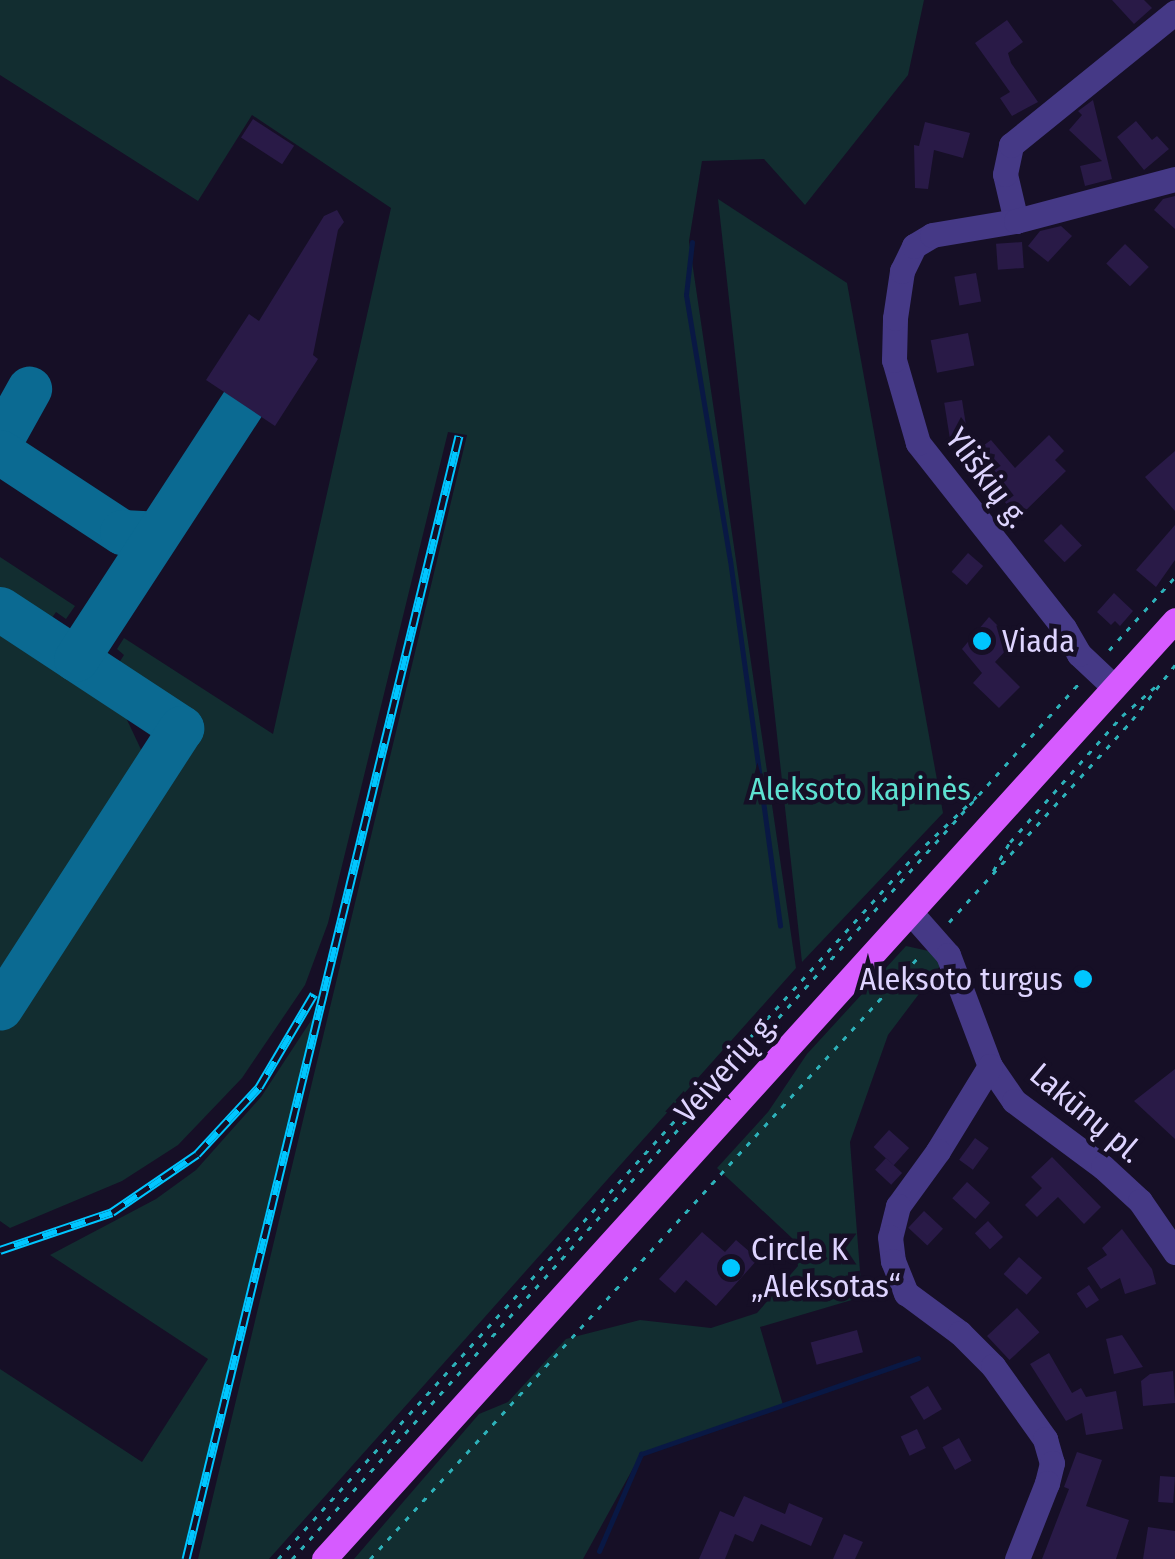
<!DOCTYPE html>
<html>
<head>
<meta charset="utf-8">
<style>
	body { margin:0 }
	#map { position:relative; width:1175px; height:1559px; overflow:hidden; background:#160f26; font-family:"Fira Sans Condensed",sans-serif }
	div>[style] { position:absolute }
	[style*='--x'] { left:calc(var(--x)*1px); top:calc(var(--y)*1px); width:calc(var(--w)*1px); rotate:calc(var(--a)*1deg) }
	.green>* { inset:0; background:#122d30 }
	.stream>* { height:5px; margin:-2.5px; padding:0 2.5px; transform-origin:2.5px; border-radius:2.5px; background:#091844 }
	.taxiway>* { height:45px; margin:-22.5px; padding:0 22.5px; transform-origin:22.5px; border-radius:22.5px; background:#0b6a92 }
	.building>* { inset:0; background:#291a47; transform-origin:0 0 }
	.path>* { height:2.5px; margin-top:-1.25px; transform-origin:0; background:repeating-linear-gradient(90deg,#2db1b9 0 5px,transparent 0 13px) }
	.minor>* { height:25px; margin:-12.5px; padding:0 12.5px; transform-origin:12.5px; border-radius:12.5px; background:#453986 }
	.major>* { height:25px; margin:-12.5px; padding:0 12.5px; transform-origin:12.5px; border-radius:12.5px; background:#d65bff }
	.rail>* { height:9px; margin-top:-4.5px; transform-origin:0; background:repeating-linear-gradient(90deg,#160f26 0 15px,#00c6ff 0 30px); box-sizing:border-box; border-block:2px solid #00c6ff }
	.dots>* { width:28px; height:28px; translate:-50% -50%; box-sizing:border-box; border:5px solid #160f26; border-radius:50% }
	span { translate:-50% -50%; white-space:nowrap; text-align:center; line-height:1.15; -webkit-text-stroke:9px #160f26; paint-order:stroke }
	.street-label { font-size:32px; color:#ded4ff }
	.poi-label { font-size:32px; color:#ded4ff }
	.left { translate:0 -50%; text-align:left }
	.right { translate:-100% -50%; text-align:right }
	.park-label { font-size:32px; color:#5de1d1 }
</style>
</head>
<body>
<div id="map">
	<div class="green">
		<div style="clip-path:polygon(0 0,924px 0,908px 75px,805px 205px,764px 159px,702px 161px,689px 241px,796px 968px,269px 1559px,198px 1559px,467px 435px,448px 432px,328px 923px,305px 985px,242px 1078px,178px 1145px,122px 1181px,10px 1228px,0 1221px,0 1031px,204px 723px,117px 666px,124px 655px,117px 649px,124px 638px,273px 734px,391px 208px,252px 115px,198px 201px,0 75px)"></div>
		<div style="clip-path:polygon(718px 199px,847px 283px,943px 813px,802px 962px)"></div>
		<div style="clip-path:polygon(0 557px,75px 606px,66px 619px,56px 612px,49px 622px,0 589px)"></div>
		<div style="clip-path:polygon(0 627px,121px 707px,145px 758px,0 978px)"></div>
		<div style="clip-path:polygon(906px 946px,933px 952px,940px 966px,888px 1035px,850px 1142px,862px 1297px,760px 1327px,783px 1405px,641px 1454px,583px 1559px,354px 1559px,479px 1414px,508px 1402px,566px 1339px,640px 1320px,711px 1328px,757px 1313px,798px 1266px,793px 1239px,717px 1168px,768px 1112px,807px 1054px)"></div>
		<div style="clip-path:polygon(314px 1016px,182px 1559px,0 1559px,0 1369px,142px 1462px,208px 1359px,50px 1255px,156px 1199px,196px 1170px,261px 1097px)"></div>
	</div>
	<div class="stream">
		<div style="--x:692;--y:242;--w:53;--a:96.5"></div>
		<div style="--x:686;--y:295;--w:269;--a:80.6"></div>
		<div style="--x:730;--y:560;--w:369;--a:82.2"></div>
		<div style="--x:599;--y:1551;--w:106;--a:-66.6"></div>
		<div style="--x:641;--y:1454;--w:293;--a:-19.1"></div>
	</div>
	<div class="taxiway">
		<div style="--x:0;--y:441;--w:60;--a:-60.9"></div>
		<div style="--x:0;--y:452;--w:146;--a:33.3"></div>
		<div style="--x:122;--y:532;--w:34;--a:3"></div>
		<div style="--x:0;--y:609;--w:217;--a:33.3"></div>
		<div style="--x:181;--y:728;--w:333;--a:122.9"></div>
		<div style="--x:76;--y:659;--w:304;--a:-56.9"></div>
	</div>
	<div class="building">
		<div style="clip-path:polygon(1112px 0,1144px 0,1152px 8px,1134px 24px)"></div>
		<div style="clip-path:polygon(1007px 20px,1023px 42px,1008px 53px,1011px 63px,1038px 102px,1012px 116px,1000px 98px,1010px 92px,975px 43px)"></div>
		<div style="clip-path:polygon(1093px 100px,1112px 179px,1085px 186px,1080px 166px,1102px 161px,1069px 130px,1082px 115px,1078px 111px)"></div>
		<div style="left:253px;top:119px;width:49px;height:22px;rotate:33deg"></div>
		<div style="clip-path:polygon(1136px 121px,1152px 140px,1157px 136px,1169px 149px,1144px 170px,1117px 137px)"></div>
		<div style="clip-path:polygon(925px 122px,970px 133px,963px 158px,934px 150px,928px 189px,915px 188px,914px 145px,919px 146px)"></div>
		<div style="clip-path:polygon(1175px 196px,1175px 229px,1154px 210px,1163px 199px)"></div>
		<div style="clip-path:polygon(337px 210px,344px 222px,338px 230px,313px 355px,318px 359px,275px 426px,206px 380px,249px 314px,259px 321px,324px 216px)"></div>
		<div style="clip-path:polygon(1061px 226px,1072px 236px,1048px 262px,1028px 246px,1040px 231px)"></div>
		<div style="left:1022px;top:242px;width:26px;height:26px;rotate:86deg"></div>
		<div style="left:1125px;top:244px;width:33px;height:27px;rotate:44deg"></div>
		<div style="left:976px;top:273px;width:29px;height:22px;rotate:80deg"></div>
		<div style="left:968px;top:333px;width:33px;height:38px;rotate:79deg"></div>
		<div style="left:962px;top:400px;width:36px;height:18px;rotate:81deg"></div>
		<div style="clip-path:polygon(1049px 435px,1064px 451px,1055px 460px,1066px 471px,1019px 517px,1001px 498px,1006px 493px,972px 454px,991px 440px,1015px 468px)"></div>
		<div style="clip-path:polygon(1175px 451px,1175px 511px,1145px 477px)"></div>
		<div style="left:1061px;top:524px;width:30px;height:24px;rotate:46deg"></div>
		<div style="clip-path:polygon(1175px 525px,1175px 560px,1156px 587px,1136px 570px)"></div>
		<div style="left:968px;top:553px;width:20px;height:25px;rotate:41deg"></div>
		<div style="clip-path:polygon(1114px 593px,1133px 611px,1120px 626px,1115px 621px,1111px 625px,1097px 612px)"></div>
		<div style="clip-path:polygon(989px 617px,1005px 633px,1000px 639px,1009px 647px,995px 662px,1020px 687px,999px 708px,973px 683px,982px 673px,962px 649px)"></div>
		<div style="clip-path:polygon(1175px 1069px,1175px 1139px,1134px 1101px)"></div>
		<div style="left:889px;top:1130px;width:27px;height:23px;rotate:42deg"></div>
		<div style="left:975px;top:1138px;width:17px;height:27px;rotate:36deg"></div>
		<div style="clip-path:polygon(1052px 1157px,1101px 1207px,1084px 1224px,1058px 1197px,1037px 1217px,1025px 1205px,1042px 1188px,1031px 1177px)"></div>
		<div style="left:886px;top:1158px;width:22px;height:16px;rotate:43deg"></div>
		<div style="left:967px;top:1182px;width:31px;height:22px;rotate:42deg"></div>
		<div style="left:924px;top:1211px;width:26px;height:23px;rotate:43deg"></div>
		<div style="left:988px;top:1221px;width:22px;height:18px;rotate:47deg"></div>
		<div style="clip-path:polygon(1122px 1229px,1152px 1269px,1156px 1284px,1125px 1294px,1120px 1278px,1101px 1289px,1087px 1268px,1107px 1255px,1102px 1248px)"></div>
		<div style="clip-path:polygon(702px 1232px,725px 1252px,736px 1240px,758px 1259px,716px 1306px,686px 1280px,675px 1293px,659px 1279px)"></div>
		<div style="left:1019px;top:1257px;width:31px;height:23px;rotate:42deg"></div>
		<div style="left:1089px;top:1285px;width:18px;height:15px;rotate:56deg"></div>
		<div style="left:1017px;top:1308px;width:33px;height:41px;rotate:47deg"></div>
		<div style="left:857px;top:1330px;width:23px;height:48px;rotate:75deg"></div>
		<div style="clip-path:polygon(1122px 1335px,1143px 1367px,1114px 1374px,1106px 1339px)"></div>
		<div style="clip-path:polygon(1049px 1353px,1072px 1393px,1081px 1388px,1086px 1397px,1116px 1391px,1123px 1429px,1086px 1435px,1082px 1413px,1066px 1421px,1030px 1364px)"></div>
		<div style="clip-path:polygon(1173px 1371px,1175px 1403px,1143px 1406px,1141px 1381px,1150px 1374px)"></div>
		<div style="left:928px;top:1386px;width:27px;height:21px;rotate:59deg"></div>
		<div style="left:917px;top:1429px;width:21px;height:18px;rotate:65deg"></div>
		<div style="left:959px;top:1438px;width:26px;height:19px;rotate:61deg"></div>
		<div style="clip-path:polygon(1077px 1452px,1102px 1460px,1086px 1506px,1129px 1520px,1116px 1559px,1042px 1559px,1069px 1489px,1064px 1487px)"></div>
		<div style="left:1160px;top:1476px;width:15px;height:26px;rotate:4deg"></div>
		<div style="clip-path:polygon(744px 1496px,785px 1514px,789px 1503px,823px 1518px,811px 1546px,761px 1524px,753px 1542px,735px 1534px,725px 1559px,699px 1559px,720px 1511px,734px 1517px)"></div>
		<div style="clip-path:polygon(1148px 1527px,1175px 1531px,1175px 1559px,1143px 1559px)"></div>
		<div style="clip-path:polygon(844px 1534px,863px 1542px,855px 1559px,833px 1559px)"></div>
	</div>
	<div class="path">
		<div style="--x:1109;--y:650;--w:98;--a:-47.9"></div>
		<div style="--x:993;--y:871;--w:34;--a:-60"></div>
		<div style="--x:1010;--y:842;--w:169;--a:-48.4"></div>
		<div style="--x:1122;--y:716;--w:45;--a:-41.4"></div>
		<div style="--x:949;--y:922;--w:273;--a:-47.8"></div>
		<div style="--x:1132;--y:720;--w:70;--a:-52"></div>
		<div style="--x:278;--y:1559;--w:951;--a:-47.86"></div>
		<div style="--x:916;--y:854;--w:90;--a:-43.6"></div>
		<div style="--x:292;--y:1559;--w:1179;--a:-48.06"></div>
		<div style="--x:370;--y:1559;--w:818;--a:-47.67"></div>
	</div>
	<div class="minor">
		<div style="--x:1016;--y:221;--w:48;--a:-103.2"></div>
		<div style="--x:1005;--y:174;--w:30;--a:-78"></div>
		<div style="--x:1011;--y:145;--w:211;--a:-39"></div>
		<div style="--x:1114;--y:687;--w:48;--a:-136.7"></div>
		<div style="--x:1079;--y:654;--w:30;--a:-120"></div>
		<div style="--x:1064;--y:628;--w:236;--a:-128.3"></div>
		<div style="--x:918;--y:443;--w:86;--a:-106.1"></div>
		<div style="--x:894;--y:360;--w:42;--a:-88.6"></div>
		<div style="--x:895;--y:318;--w:48;--a:-81.5"></div>
		<div style="--x:902;--y:271;--w:28;--a:-64"></div>
		<div style="--x:914;--y:246;--w:21;--a:-31"></div>
		<div style="--x:932;--y:235;--w:85;--a:-9.5"></div>
		<div style="--x:1016;--y:221;--w:164;--a:-14.8"></div>
		<div style="--x:911;--y:913;--w:56;--a:48.6"></div>
		<div style="--x:948;--y:955;--w:119;--a:69.3"></div>
		<div style="--x:990;--y:1066;--w:42;--a:55.6"></div>
		<div style="--x:1014;--y:1101;--w:111;--a:36.6"></div>
		<div style="--x:1103;--y:1167;--w:50;--a:42.6"></div>
		<div style="--x:1140;--y:1201;--w:62;--a:55.5"></div>
		<div style="--x:990;--y:1066;--w:100;--a:121.5"></div>
		<div style="--x:938;--y:1151;--w:68;--a:126"></div>
		<div style="--x:898;--y:1206;--w:32;--a:104"></div>
		<div style="--x:890;--y:1237;--w:24;--a:83"></div>
		<div style="--x:893;--y:1261;--w:35;--a:68"></div>
		<div style="--x:906;--y:1293;--w:67;--a:36.5"></div>
		<div style="--x:960;--y:1333;--w:47;--a:45"></div>
		<div style="--x:993;--y:1366;--w:90;--a:54.5"></div>
		<div style="--x:1045;--y:1439;--w:25;--a:74"></div>
		<div style="--x:1052;--y:1463;--w:21;--a:104"></div>
		<div style="--x:1047;--y:1483;--w:82;--a:111.5"></div>
	</div>
	<div class="major">
		<div style="--x:324;--y:1559;--w:1267;--a:-47.81"></div>
	</div>
	<div class="rail">
		<div style="--x:0;--y:1250;--w:118;--a:-18.7"></div>
		<div style="--x:112;--y:1212;--w:103;--a:-34.3"></div>
		<div style="--x:197;--y:1154;--w:91;--a:-47.2"></div>
		<div style="--x:259;--y:1087;--w:108;--a:-59.4"></div>
		<div style="--x:186;--y:1559;--w:1156;--a:-76.34"></div>
	</div>
	<div class="dots">
		<div style="left:982px;top:641px;background:#00c6ff"></div>
		<div style="left:1083px;top:979px;background:#00c6ff"></div>
		<div style="left:731px;top:1268px;background:#00c6ff"></div>
	</div>
	<div class="street-label">
		<span style="left:987px;top:478px;rotate:53deg">Yliškių g.</span>
		<span style="left:726px;top:1068px;rotate:-48deg">Veiverių g.</span>
		<span style="left:1086px;top:1113px;rotate:40deg">Lakūnų pl.</span>
	</div>
	<div class="poi-label">
		<span class="left" style="left:1002px;top:641px">Viada</span>
		<span class="right" style="left:1063px;top:979px">Aleksoto turgus</span>
		<span class="left" style="left:751px;top:1268px">Circle K<br>„Aleksotas“</span>
	</div>
	<div class="park-label">
		<span style="left:860px;top:789px">Aleksoto kapinės</span>
	</div>
</div>
</body>
</html>
